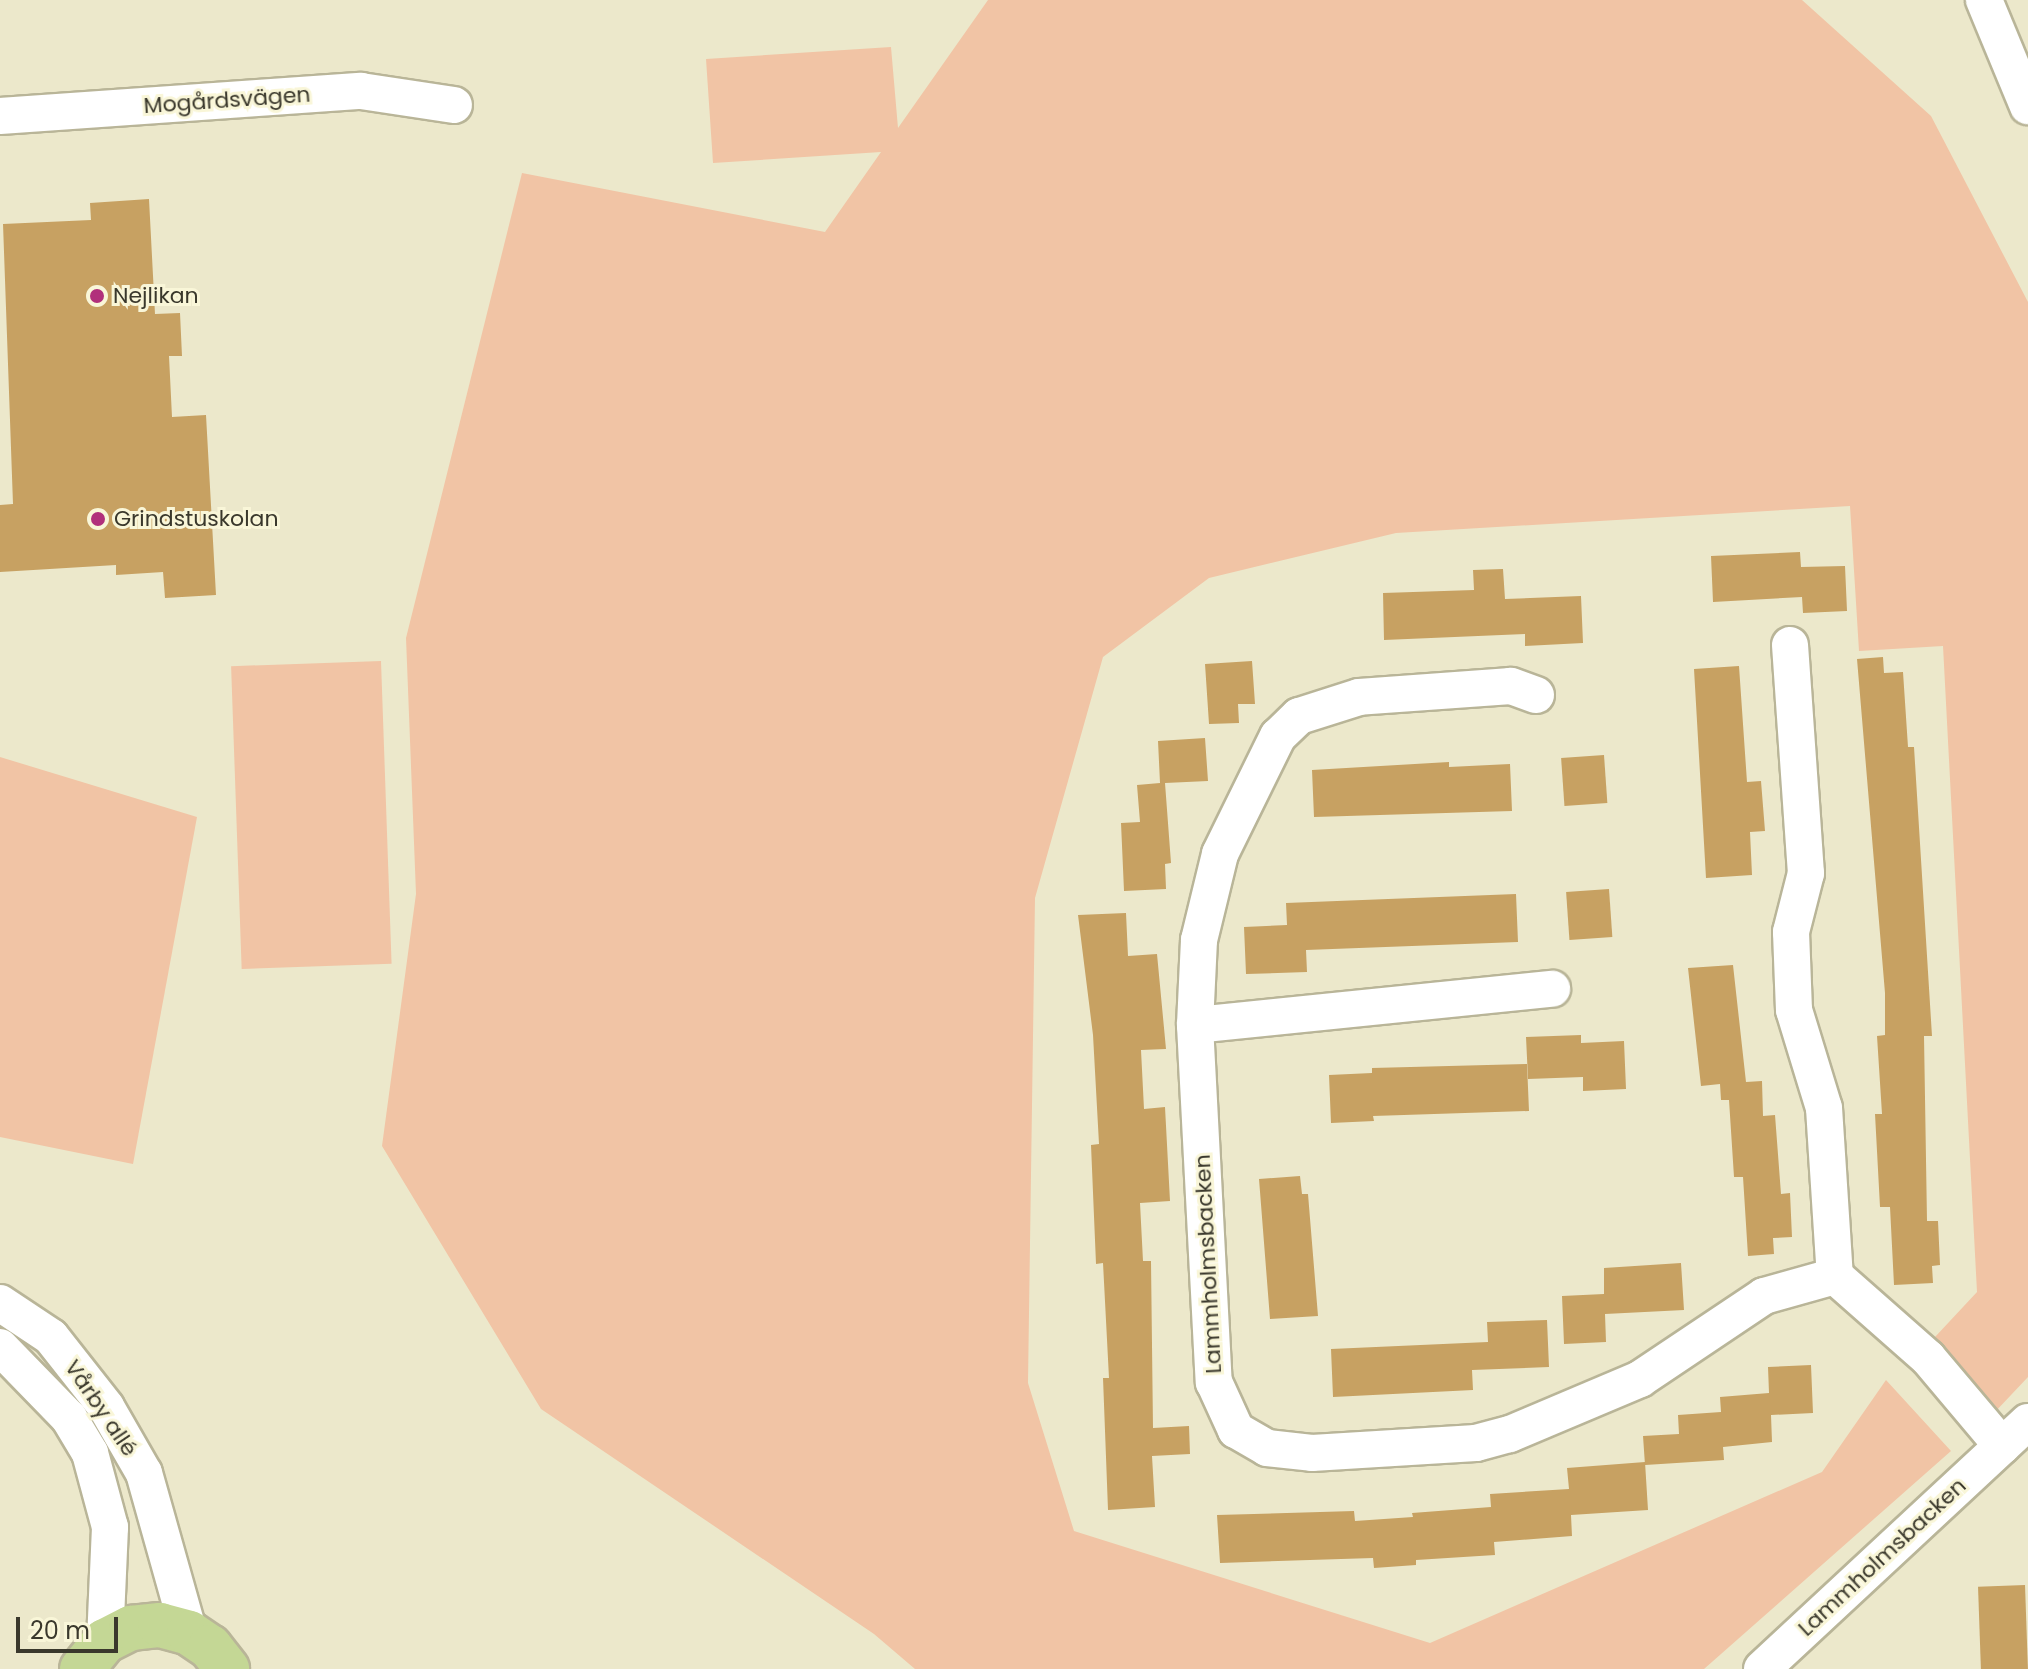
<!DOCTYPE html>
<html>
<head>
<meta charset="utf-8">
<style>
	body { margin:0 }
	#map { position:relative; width:2028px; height:1669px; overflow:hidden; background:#ece8cb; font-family:Poppins,sans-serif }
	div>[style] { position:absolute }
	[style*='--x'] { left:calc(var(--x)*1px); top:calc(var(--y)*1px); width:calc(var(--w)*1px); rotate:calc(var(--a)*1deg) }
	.green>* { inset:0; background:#f1c4a5; transform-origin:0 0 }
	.building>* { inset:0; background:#c7a162; transform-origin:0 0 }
	.roads { filter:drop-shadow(2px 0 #b9b598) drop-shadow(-2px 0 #b9b598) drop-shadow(0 2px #b9b598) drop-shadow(0 -2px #b9b598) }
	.minor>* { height:36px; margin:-18px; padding:0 18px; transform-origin:18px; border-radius:18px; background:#fff }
	.major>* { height:44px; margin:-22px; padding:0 22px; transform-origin:22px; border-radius:22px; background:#c4d795 }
	.dots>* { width:22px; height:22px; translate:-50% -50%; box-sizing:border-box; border:4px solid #f9f6d8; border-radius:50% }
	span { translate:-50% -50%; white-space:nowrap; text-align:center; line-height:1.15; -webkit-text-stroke:6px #f9f6d8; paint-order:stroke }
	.street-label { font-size:22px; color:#3a382c }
	.poi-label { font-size:22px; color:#3a382c }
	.left { translate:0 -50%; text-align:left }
	.scale { position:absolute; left:16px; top:1617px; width:102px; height:36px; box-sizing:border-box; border:4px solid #3a382c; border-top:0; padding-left:10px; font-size:24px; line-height:28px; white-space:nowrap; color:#3a382c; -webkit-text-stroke:6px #f9f6d8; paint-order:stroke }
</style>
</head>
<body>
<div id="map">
	<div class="green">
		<div style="clip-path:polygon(988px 0,1802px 0,1931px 116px,2028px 302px,2028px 1377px,1994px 1413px,1935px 1337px,1977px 1292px,1943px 646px,1859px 651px,1850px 506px,1396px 533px,1209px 578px,1103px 657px,1035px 898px,1028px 1383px,1074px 1531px,1430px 1643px,1822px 1472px,1886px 1380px,1951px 1451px,1704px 1669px,915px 1669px,874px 1634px,541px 1409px,382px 1146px,416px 894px,406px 638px,522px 173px,825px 232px,881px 152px,713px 163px,706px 59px,891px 47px,898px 128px)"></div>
		<div style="left:381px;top:661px;width:303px;height:150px;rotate:88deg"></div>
		<div style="clip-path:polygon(0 757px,197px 817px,133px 1164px,0 1137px)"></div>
	</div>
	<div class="building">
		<div style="clip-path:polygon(149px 199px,155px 314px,180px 313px,182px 356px,169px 356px,172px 417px,206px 415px,216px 595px,165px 598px,163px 572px,116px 575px,116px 565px,0 572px,0 505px,13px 504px,3px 224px,91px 220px,90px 203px)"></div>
		<div style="clip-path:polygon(1800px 552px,1801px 567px,1845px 566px,1847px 611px,1803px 613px,1802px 597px,1713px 602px,1711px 556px)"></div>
		<div style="clip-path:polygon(1503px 569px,1505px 599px,1581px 596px,1583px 643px,1525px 646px,1525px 634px,1384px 640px,1383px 593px,1474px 590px,1473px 570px)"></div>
		<div style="clip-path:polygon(1883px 657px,1884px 673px,1903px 672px,1908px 747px,1914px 747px,1932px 1036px,1924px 1036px,1927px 1221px,1938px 1221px,1940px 1265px,1932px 1266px,1933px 1283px,1894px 1285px,1890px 1207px,1880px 1207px,1875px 1114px,1882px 1114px,1877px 1036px,1885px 1035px,1885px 993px,1857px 659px)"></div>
		<div style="clip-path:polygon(1252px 661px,1255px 704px,1238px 704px,1239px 723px,1209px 724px,1205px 664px)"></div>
		<div style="clip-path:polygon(1739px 666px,1747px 782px,1761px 781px,1765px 831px,1750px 832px,1752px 875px,1706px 878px,1694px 669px)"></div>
		<div style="clip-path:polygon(1205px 738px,1208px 781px,1165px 783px,1171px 863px,1165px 864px,1166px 889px,1124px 891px,1121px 823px,1140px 822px,1137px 785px,1160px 783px,1158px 741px)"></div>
		<div style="left:1604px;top:755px;width:48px;height:43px;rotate:86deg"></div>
		<div style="clip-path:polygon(1449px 762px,1449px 767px,1510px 764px,1512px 811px,1314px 817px,1312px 770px)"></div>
		<div style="left:1609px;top:889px;width:48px;height:43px;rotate:86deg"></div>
		<div style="clip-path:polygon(1516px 894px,1518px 942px,1306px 950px,1307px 972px,1246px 974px,1244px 927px,1287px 925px,1286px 903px)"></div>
		<div style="clip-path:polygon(1126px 913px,1128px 956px,1157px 954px,1166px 1049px,1141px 1050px,1144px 1109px,1165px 1107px,1170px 1201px,1140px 1203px,1143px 1261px,1151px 1261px,1153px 1428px,1189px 1426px,1190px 1454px,1152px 1456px,1155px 1507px,1108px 1510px,1103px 1378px,1109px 1378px,1103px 1263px,1096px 1264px,1091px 1145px,1099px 1144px,1093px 1035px,1078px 915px)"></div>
		<div style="clip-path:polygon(1733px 965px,1746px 1082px,1762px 1081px,1763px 1116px,1775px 1115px,1781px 1194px,1790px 1193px,1792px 1237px,1773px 1238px,1774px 1254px,1748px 1256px,1743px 1177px,1734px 1177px,1729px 1100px,1721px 1100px,1720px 1084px,1701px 1086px,1688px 968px)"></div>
		<div style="clip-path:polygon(1581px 1035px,1581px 1043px,1624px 1041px,1626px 1089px,1583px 1091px,1583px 1077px,1528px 1079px,1526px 1037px)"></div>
		<div style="clip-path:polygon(1527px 1064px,1529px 1111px,1373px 1116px,1374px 1121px,1331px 1123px,1329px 1075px,1372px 1073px,1372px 1068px)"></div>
		<div style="clip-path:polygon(1300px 1176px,1302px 1194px,1308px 1194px,1318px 1316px,1270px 1319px,1259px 1179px)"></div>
		<div style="clip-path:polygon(1681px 1263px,1684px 1310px,1605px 1314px,1606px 1342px,1564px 1344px,1562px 1296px,1604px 1294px,1604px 1268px)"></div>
		<div style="clip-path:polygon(1547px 1320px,1549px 1367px,1472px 1370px,1473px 1390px,1333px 1397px,1331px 1349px,1488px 1342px,1487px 1322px)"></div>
		<div style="clip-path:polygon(1811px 1365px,1813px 1413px,1771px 1415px,1772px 1442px,1723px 1447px,1724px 1460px,1645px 1465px,1643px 1436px,1679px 1434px,1678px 1415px,1721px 1412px,1720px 1397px,1769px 1393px,1768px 1367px)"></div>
		<div style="clip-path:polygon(1645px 1462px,1648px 1510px,1571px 1515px,1572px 1536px,1494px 1542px,1495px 1555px,1416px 1560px,1416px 1565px,1374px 1568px,1373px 1558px,1220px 1563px,1217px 1515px,1354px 1511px,1355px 1521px,1413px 1517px,1412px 1513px,1491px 1507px,1490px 1494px,1569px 1489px,1567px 1468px)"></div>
		<div style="left:2025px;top:1585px;width:84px;height:47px;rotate:88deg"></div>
	</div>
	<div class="roads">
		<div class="minor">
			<div style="--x:1984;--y:0;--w:115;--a:67.5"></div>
			<div style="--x:0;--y:116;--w:362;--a:-4"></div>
			<div style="--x:361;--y:91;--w:94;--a:8.6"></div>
			<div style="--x:1790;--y:645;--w:229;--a:86"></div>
			<div style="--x:1806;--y:873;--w:61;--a:104.3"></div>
			<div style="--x:1791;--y:932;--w:78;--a:87.8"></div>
			<div style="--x:1794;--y:1010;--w:102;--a:73"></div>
			<div style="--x:1824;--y:1108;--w:168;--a:86.3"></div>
			<div style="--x:1536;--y:695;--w:27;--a:-160"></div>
			<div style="--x:1511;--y:686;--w:152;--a:175.9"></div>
			<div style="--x:1359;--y:697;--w:63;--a:162.4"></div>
			<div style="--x:1299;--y:716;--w:29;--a:136"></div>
			<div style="--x:1278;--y:736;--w:131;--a:116.2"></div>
			<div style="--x:1220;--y:854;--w:89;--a:103.7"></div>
			<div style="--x:1199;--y:940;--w:85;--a:92.7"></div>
			<div style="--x:1195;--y:1025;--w:358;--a:87"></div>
			<div style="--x:1214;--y:1382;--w:53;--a:65.4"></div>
			<div style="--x:1236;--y:1430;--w:36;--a:30"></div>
			<div style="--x:1267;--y:1448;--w:45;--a:6.3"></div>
			<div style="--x:1312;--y:1453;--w:164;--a:-3.5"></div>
			<div style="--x:1476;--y:1443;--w:35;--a:-15"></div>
			<div style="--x:1510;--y:1434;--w:141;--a:-22.9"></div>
			<div style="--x:1640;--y:1379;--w:149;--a:-33.8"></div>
			<div style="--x:1764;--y:1296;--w:74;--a:-15.7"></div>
			<div style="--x:1835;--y:1276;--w:124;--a:41.4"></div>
			<div style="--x:1928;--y:1358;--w:115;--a:49.9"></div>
			<div style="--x:1195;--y:1025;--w:359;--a:-5.8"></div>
			<div style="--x:0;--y:1303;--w:61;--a:33.7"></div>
			<div style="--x:51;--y:1337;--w:89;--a:51.8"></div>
			<div style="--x:106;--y:1407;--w:76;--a:60.1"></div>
			<div style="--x:144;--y:1473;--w:166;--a:74.3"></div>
			<div style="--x:0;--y:1347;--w:99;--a:45.8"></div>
			<div style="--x:69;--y:1418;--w:41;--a:59"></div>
			<div style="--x:90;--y:1453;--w:77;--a:74.9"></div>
			<div style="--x:110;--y:1527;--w:114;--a:92.5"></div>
			<div style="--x:1762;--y:1669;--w:363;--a:-42.9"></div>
		</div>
		<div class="major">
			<div style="--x:82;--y:1669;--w:36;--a:-51"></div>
			<div style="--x:105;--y:1641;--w:29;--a:-27"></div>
			<div style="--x:131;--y:1628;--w:29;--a:-6"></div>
			<div style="--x:160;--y:1625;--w:30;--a:15"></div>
			<div style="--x:189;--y:1633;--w:25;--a:34"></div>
			<div style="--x:210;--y:1647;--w:28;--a:52"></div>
		</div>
	</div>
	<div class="dots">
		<div style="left:97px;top:296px;background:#b1307b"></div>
		<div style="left:98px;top:519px;background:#b1307b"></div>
	</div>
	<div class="street-label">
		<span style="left:227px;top:100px;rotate:-4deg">Mogårdsvägen</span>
		<span style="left:1208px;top:1264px;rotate:-93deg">Lammholmsbacken</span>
		<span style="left:101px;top:1408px;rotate:56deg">Vårby allé</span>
		<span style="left:1882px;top:1557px;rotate:-43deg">Lammholmsbacken</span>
	</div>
	<div class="poi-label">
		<span class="left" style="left:113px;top:296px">Nejlikan</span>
		<span class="left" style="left:114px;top:519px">Grindstuskolan</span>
	</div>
	<div class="scale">20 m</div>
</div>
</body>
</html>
